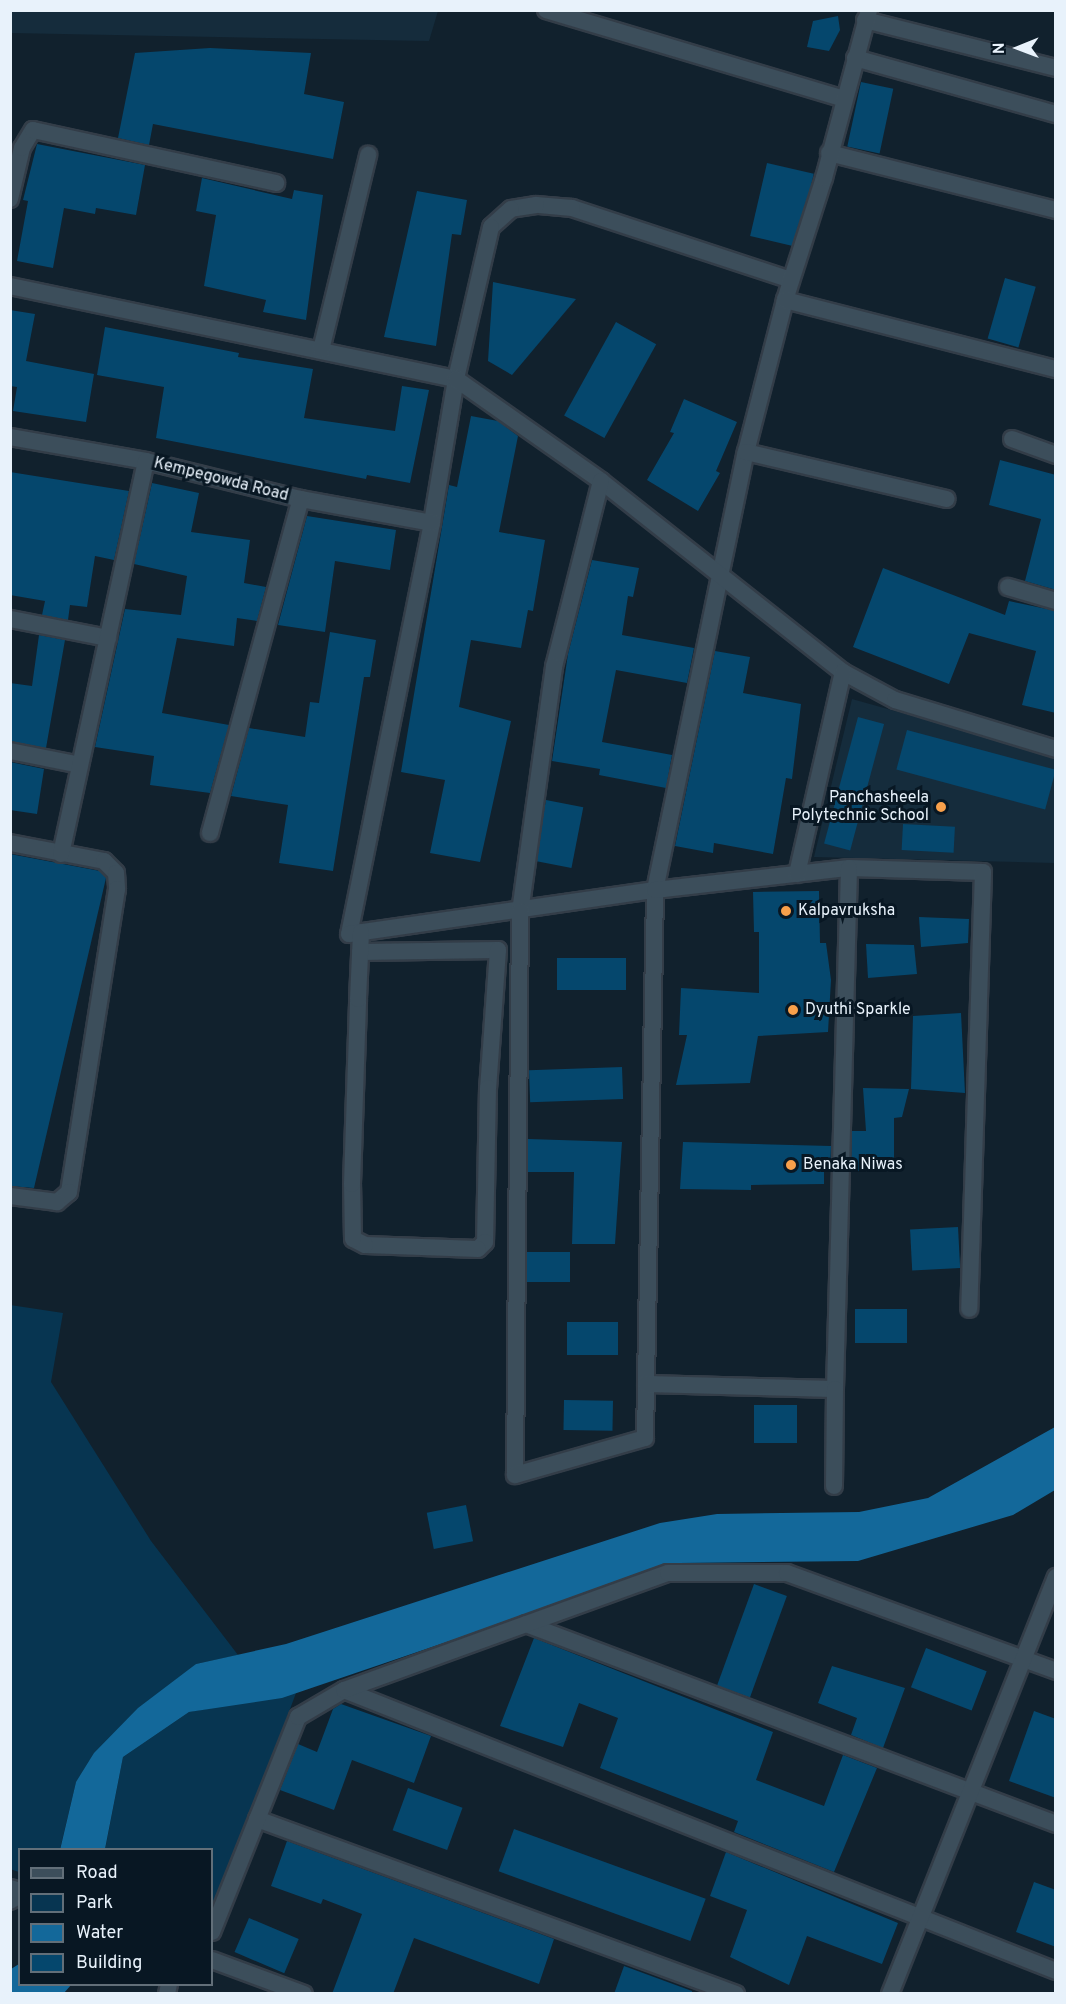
<!DOCTYPE html>
<html>
<head>
<meta charset="utf-8">
<style>
	body { margin:0 }
	#map { position:relative; width:1066px; height:2004px; overflow:hidden; background:#11212d; font-family:Overpass,sans-serif }
	div>[style] { position:absolute }
	[style*='--x'] { left:calc(var(--x)*1px); top:calc(var(--y)*1px); width:calc(var(--w)*1px); rotate:calc(var(--a)*1deg) }
	.built>* { inset:0; background:#152c3c }
	.green>* { inset:0; background:#073551 }
	.water>* { inset:0; background:#13689a }
	.building>* { inset:0; background:#05476d; transform-origin:0 0 }
	.roads { filter:drop-shadow(2px 0 #333d48) drop-shadow(-2px 0 #333d48) drop-shadow(0 2px #333d48) drop-shadow(0 -2px #333d48) }
	.minor>* { height:16px; margin:-8px; padding:0 8px; transform-origin:8px; border-radius:8px; background:#3c4e5b }
	.tertiary>* { height:16px; margin:-8px; padding:0 8px; transform-origin:8px; border-radius:8px; background:#3c4e5b }
	.dots>* { width:16px; height:16px; translate:-50% -50%; box-sizing:border-box; border:3px solid #081723; border-radius:50% }
	span { translate:-50% -50%; white-space:nowrap; text-align:center; line-height:1.15; -webkit-text-stroke:6px #081723; paint-order:stroke }
	.street-label { font-size:16px; color:#e8f2fb }
	.poi-label { font-size:16px; color:#e8f2fb }
	.right { translate:-100% -50%; text-align:right }
	.left { translate:0 -50%; text-align:left }
	.frame { position:absolute; inset:0; border:12px solid #e8f2fb; pointer-events:none }
	.legend { position:absolute; left:18px; top:1848px; width:195px; height:138px; box-sizing:border-box; background:#081723; border:2px solid #626f79; margin:0; padding:8px 10px; list-style:none; font-size:18px; color:#e8f2fb }
	.legend li { display:flex; align-items:center; gap:12px; height:30px }
	.legend b { width:30px; border:2px solid #626f79 }
	.north { position:absolute; left:988px; top:18px; width:60px; height:60px; -webkit-text-stroke:4px #081723; paint-order:stroke; rotate:269deg; font-size:16px; font-weight:700; line-height:24px; text-align:center; color:#e8f2fb }
	.north::after { content:''; display:block; margin:auto; width:21px; height:27px; background:#e8f2fb; clip-path:polygon(50% 0,100% 100%,50% 72%,0 100%) }
</style>
</head>
<body>
<div id="map">
	<div class="built">
		<div style="clip-path:polygon(11px 10px,438px 10px,438px 11px,429px 41px,11px 33px)"></div>
		<div style="clip-path:polygon(852px 699px,1055px 756px,1055px 863px,814px 857px)"></div>
	</div>
	<div class="green">
		<div style="clip-path:polygon(10px 1305px,63px 1313px,51px 1382px,151px 1541px,238px 1655px,196px 1664px,76px 1782px,60px 1849px,20px 1850px,19px 1872px,10px 1869px)"></div>
		<div style="clip-path:polygon(296px 1693px,212px 1919px,212px 1850px,105px 1850px,123px 1757px,189px 1712px)"></div>
	</div>
	<div class="water">
		<div style="clip-path:polygon(1055px 1427px,1055px 1490px,1013px 1515px,858px 1561px,679px 1563px,282px 1698px,189px 1712px,123px 1757px,105px 1849px,60px 1850px,76px 1782px,94px 1753px,138px 1708px,196px 1664px,286px 1644px,660px 1523px,717px 1514px,859px 1512px,928px 1498px)"></div>
		<div style="clip-path:polygon(19px 1964px,20px 1984px,71px 1985px,64px 1993px,11px 1993px,11px 1969px)"></div>
	</div>
	<div class="building">
		<div style="clip-path:polygon(838px 16px,840px 30px,829px 51px,807px 47px,813px 21px)"></div>
		<div style="clip-path:polygon(210px 48px,311px 53px,304px 94px,344px 102px,333px 159px,153px 124px,149px 145px,118px 138px,135px 53px)"></div>
		<div style="left:861px;top:82px;width:33px;height:66px;rotate:12deg"></div>
		<div style="clip-path:polygon(37px 144px,145px 165px,136px 215px,96px 208px,95px 214px,64px 208px,53px 268px,17px 261px,28px 201px,23px 200px)"></div>
		<div style="left:767px;top:163px;width:48px;height:75px;rotate:13deg"></div>
		<div style="clip-path:polygon(202px 178px,292px 199px,294px 190px,323px 195px,306px 320px,263px 312px,266px 300px,204px 286px,216px 215px,196px 211px)"></div>
		<div style="clip-path:polygon(417px 191px,467px 200px,461px 235px,452px 234px,436px 346px,384px 337px)"></div>
		<div style="left:1005px;top:278px;width:32px;height:63px;rotate:16deg"></div>
		<div style="clip-path:polygon(493px 282px,576px 299px,512px 375px,488px 361px)"></div>
		<div style="clip-path:polygon(10px 310px,35px 314px,26px 361px,94px 374px,86px 422px,13px 411px,17px 387px,10px 386px)"></div>
		<div style="left:616px;top:322px;width:46px;height:107px;rotate:29deg"></div>
		<div style="clip-path:polygon(105px 327px,239px 353px,238px 357px,313px 369px,304px 418px,395px 431px,402px 386px,429px 390px,410px 483px,367px 475px,366px 479px,156px 438px,164px 387px,97px 375px)"></div>
		<div style="clip-path:polygon(684px 399px,737px 422px,716px 471px,720px 473px,698px 511px,647px 480px,674px 433px,670px 432px)"></div>
		<div style="clip-path:polygon(471px 416px,498px 421px,518px 436px,499px 532px,545px 540px,533px 611px,528px 610px,521px 648px,471px 640px,459px 707px,511px 721px,480px 862px,430px 853px,445px 780px,401px 772px,449px 485px,457px 487px)"></div>
		<div style="clip-path:polygon(1000px 460px,1056px 475px,1056px 590px,1025px 581px,1041px 519px,989px 505px)"></div>
		<div style="clip-path:polygon(10px 472px,129px 491px,114px 560px,95px 556px,87px 607px,70px 605px,68px 620px,42px 615px,45px 601px,10px 595px)"></div>
		<div style="clip-path:polygon(152px 483px,199px 493px,191px 532px,250px 540px,244px 583px,266px 587px,257px 621px,237px 618px,234px 646px,177px 638px,162px 713px,229px 725px,210px 793px,150px 785px,154px 756px,95px 747px,125px 609px,181px 615px,187px 576px,134px 564px)"></div>
		<div style="clip-path:polygon(307px 516px,396px 530px,390px 570px,335px 561px,325px 632px,278px 625px)"></div>
		<div style="clip-path:polygon(592px 560px,639px 568px,633px 597px,628px 596px,622px 635px,694px 648px,687px 683px,616px 670px,602px 742px,672px 755px,666px 788px,599px 775px,600px 769px,552px 761px,568px 654px)"></div>
		<div style="clip-path:polygon(883px 568px,1005px 615px,1009px 601px,1056px 611px,1056px 713px,1022px 705px,1036px 651px,969px 633px,949px 684px,853px 647px)"></div>
		<div style="clip-path:polygon(330px 632px,376px 640px,370px 677px,364px 677px,333px 871px,279px 863px,288px 805px,231px 796px,249px 728px,305px 737px,310px 702px,319px 703px)"></div>
		<div style="clip-path:polygon(39px 635px,65px 640px,46px 748px,10px 741px,10px 683px,32px 686px)"></div>
		<div style="clip-path:polygon(715px 651px,750px 657px,743px 693px,801px 704px,792px 779px,786px 778px,773px 854px,714px 843px,713px 853px,675px 846px)"></div>
		<div style="left:858px;top:717px;width:27px;height:131px;rotate:15deg"></div>
		<div style="left:907px;top:730px;width:154px;height:41px;rotate:15deg"></div>
		<div style="clip-path:polygon(10px 762px,44px 769px,37px 814px,10px 810px)"></div>
		<div style="left:546px;top:800px;width:38px;height:62px;rotate:11deg"></div>
		<div style="left:903px;top:824px;width:52px;height:26px;rotate:3deg"></div>
		<div style="clip-path:polygon(10px 854px,100px 871px,106px 878px,34px 1188px,10px 1186px)"></div>
		<div style="clip-path:polygon(819px 891px,820px 943px,826px 943px,831px 980px,828px 1032px,758px 1036px,750px 1083px,676px 1085px,687px 1035px,679px 1035px,681px 988px,759px 993px,759px 932px,754px 932px,753px 892px)"></div>
		<div style="clip-path:polygon(919px 917px,969px 919px,968px 943px,921px 947px)"></div>
		<div style="clip-path:polygon(866px 944px,914px 945px,917px 974px,868px 978px)"></div>
		<div style="left:557px;top:958px;width:69px;height:32px"></div>
		<div style="clip-path:polygon(961px 1013px,965px 1093px,911px 1089px,913px 1016px)"></div>
		<div style="left:622px;top:1067px;width:32px;height:93px;rotate:88deg"></div>
		<div style="clip-path:polygon(863px 1088px,909px 1089px,902px 1117px,894px 1118px,894px 1171px,851px 1171px,852px 1131px,866px 1131px)"></div>
		<div style="clip-path:polygon(528px 1139px,622px 1142px,615px 1244px,572px 1244px,574px 1172px,528px 1172px)"></div>
		<div style="clip-path:polygon(683px 1142px,831px 1146px,830px 1171px,824px 1171px,824px 1184px,751px 1185px,751px 1190px,680px 1189px)"></div>
		<div style="left:958px;top:1227px;width:41px;height:48px;rotate:87deg"></div>
		<div style="left:527px;top:1252px;width:43px;height:30px"></div>
		<div style="left:855px;top:1309px;width:52px;height:34px"></div>
		<div style="left:567px;top:1322px;width:51px;height:33px"></div>
		<div style="left:564px;top:1400px;width:49px;height:30px;rotate:1deg"></div>
		<div style="left:754px;top:1405px;width:43px;height:38px"></div>
		<div style="left:466px;top:1505px;width:37px;height:40px;rotate:79deg"></div>
		<div style="left:754px;top:1584px;width:35px;height:108px;rotate:20deg"></div>
		<div style="clip-path:polygon(534px 1638px,773px 1732px,756px 1780px,824px 1806px,843px 1755px,877px 1768px,834px 1872px,734px 1832px,738px 1821px,600px 1768px,618px 1718px,579px 1703px,563px 1747px,500px 1726px)"></div>
		<div style="left:926px;top:1648px;width:65px;height:42px;rotate:21deg"></div>
		<div style="clip-path:polygon(832px 1666px,905px 1688px,883px 1748px,851px 1735px,857px 1718px,818px 1703px)"></div>
		<div style="clip-path:polygon(341px 1704px,431px 1736px,414px 1783px,352px 1760px,334px 1810px,280px 1790px,298px 1744px,317px 1752px,333px 1709px)"></div>
		<div style="clip-path:polygon(1034px 1711px,1056px 1719px,1056px 1798px,1009px 1781px)"></div>
		<div style="left:408px;top:1788px;width:58px;height:45px;rotate:20deg"></div>
		<div style="left:514px;top:1829px;width:204px;height:45px;rotate:20deg"></div>
		<div style="clip-path:polygon(287px 1841px,554px 1939px,539px 1984px,414px 1938px,393px 1994px,332px 1994px,362px 1914px,323px 1899px,321px 1904px,271px 1886px)"></div>
		<div style="clip-path:polygon(726px 1852px,898px 1923px,882px 1964px,807px 1936px,789px 1985px,730px 1957px,747px 1910px,710px 1896px)"></div>
		<div style="clip-path:polygon(1034px 1882px,1056px 1890px,1056px 1947px,1016px 1932px)"></div>
		<div style="left:249px;top:1918px;width:54px;height:37px;rotate:23deg"></div>
		<div style="clip-path:polygon(624px 1966px,692px 1991px,692px 1994px,614px 1994px)"></div>
	</div>
	<div class="roads">
		<div class="minor">
			<div style="--x:546;--y:10;--w:311;--a:16.6"></div>
			<div style="--x:865;--y:20;--w:197;--a:14.1"></div>
			<div style="--x:855;--y:58;--w:209;--a:15.6"></div>
			<div style="--x:829;--y:153;--w:234;--a:14.1"></div>
			<div style="--x:10;--y:199;--w:52;--a:-76.8"></div>
			<div style="--x:22;--y:148;--w:21;--a:-59"></div>
			<div style="--x:33;--y:130;--w:249;--a:12.3"></div>
			<div style="--x:791;--y:280;--w:231;--a:-161.8"></div>
			<div style="--x:572;--y:208;--w:36;--a:-175"></div>
			<div style="--x:536;--y:205;--w:25;--a:171"></div>
			<div style="--x:511;--y:209;--w:27;--a:138"></div>
			<div style="--x:491;--y:227;--w:156;--a:103"></div>
			<div style="--x:456;--y:379;--w:146;--a:99.5"></div>
			<div style="--x:432;--y:523;--w:419;--a:101.4"></div>
			<div style="--x:349;--y:934;--w:309;--a:-8.2"></div>
			<div style="--x:655;--y:890;--w:447;--a:-78.3"></div>
			<div style="--x:746;--y:452;--w:157;--a:-75.6"></div>
			<div style="--x:785;--y:300;--w:128;--a:-72.3"></div>
			<div style="--x:824;--y:178;--w:174;--a:-75"></div>
			<div style="--x:10;--y:286;--w:456;--a:11.8"></div>
			<div style="--x:456;--y:379;--w:177;--a:35.1"></div>
			<div style="--x:601;--y:481;--w:308;--a:38.3"></div>
			<div style="--x:843;--y:672;--w:59;--a:28.3"></div>
			<div style="--x:895;--y:700;--w:168;--a:16.9"></div>
			<div style="--x:785;--y:300;--w:280;--a:14.3"></div>
			<div style="--x:321;--y:350;--w:201;--a:-76.4"></div>
			<div style="--x:10;--y:437;--w:138;--a:10"></div>
			<div style="--x:146;--y:461;--w:160;--a:13.8"></div>
			<div style="--x:301;--y:499;--w:133;--a:10.4"></div>
			<div style="--x:1012;--y:439;--w:47;--a:20"></div>
			<div style="--x:746;--y:452;--w:206;--a:13.2"></div>
			<div style="--x:601;--y:481;--w:192;--a:104.2"></div>
			<div style="--x:554;--y:667;--w:246;--a:97.9"></div>
			<div style="--x:520;--y:911;--w:564;--a:90.51"></div>
			<div style="--x:515;--y:1475;--w:135;--a:-15.9"></div>
			<div style="--x:645;--y:1438;--w:548;--a:-88.95"></div>
			<div style="--x:655;--y:890;--w:195;--a:-6.5"></div>
			<div style="--x:849;--y:868;--w:134;--a:1.7"></div>
			<div style="--x:983;--y:872;--w:437;--a:91.8"></div>
			<div style="--x:1008;--y:587;--w:50;--a:16.3"></div>
			<div style="--x:10;--y:619;--w:100;--a:11"></div>
			<div style="--x:10;--y:751;--w:71;--a:11.3"></div>
			<div style="--x:210;--y:833;--w:346;--a:-74.8"></div>
			<div style="--x:10;--y:843;--w:96;--a:10.8"></div>
			<div style="--x:104;--y:861;--w:17;--a:45"></div>
			<div style="--x:116;--y:873;--w:16;--a:86"></div>
			<div style="--x:117;--y:889;--w:307;--a:99"></div>
			<div style="--x:69;--y:1192;--w:16;--a:140"></div>
			<div style="--x:57;--y:1202;--w:47;--a:-172.7"></div>
			<div style="--x:61;--y:854;--w:402;--a:-77.8"></div>
			<div style="--x:797;--y:874;--w:207;--a:-77.2"></div>
			<div style="--x:360;--y:952;--w:138;--a:-0.8"></div>
			<div style="--x:498;--y:950;--w:138;--a:94.1"></div>
			<div style="--x:488;--y:1088;--w:154;--a:91.1"></div>
			<div style="--x:485;--y:1242;--w:10;--a:135"></div>
			<div style="--x:478;--y:1249;--w:113;--a:-178"></div>
			<div style="--x:365;--y:1245;--w:13;--a:-153"></div>
			<div style="--x:353;--y:1239;--w:55;--a:-91"></div>
			<div style="--x:352;--y:1184;--w:185;--a:-88.1"></div>
			<div style="--x:358;--y:999;--w:67;--a:-87.4"></div>
			<div style="--x:646;--y:1384;--w:189;--a:1.5"></div>
			<div style="--x:835;--y:1389;--w:521;--a:-88.46"></div>
			<div style="--x:834;--y:1486;--w:97;--a:-89.4"></div>
			<div style="--x:526;--y:1624;--w:566;--a:20.67"></div>
			<div style="--x:344;--y:1690;--w:765;--a:21.54"></div>
			<div style="--x:257;--y:1819;--w:510;--a:20.07"></div>
			<div style="--x:10;--y:1901;--w:12;--a:-31"></div>
			<div style="--x:212;--y:1932;--w:232;--a:-68.2"></div>
			<div style="--x:298;--y:1717;--w:53;--a:-30.4"></div>
			<div style="--x:344;--y:1690;--w:344;--a:-19.9"></div>
			<div style="--x:668;--y:1573;--w:119;--a:0"></div>
			<div style="--x:787;--y:1573;--w:286;--a:20"></div>
			<div style="--x:167;--y:1994;--w:10;--a:-79"></div>
			<div style="--x:890;--y:1994;--w:449;--a:-68.3"></div>
		</div>
		<div class="tertiary">
			<div style="--x:10;--y:1888;--w:10;--a:17"></div>
			<div style="--x:212;--y:1960;--w:98;--a:20.3"></div>
		</div>
	</div>
	<div class="dots">
		<div style="left:941px;top:807px;background:#f8a04b"></div>
		<div style="left:786px;top:911px;background:#f8a04b"></div>
		<div style="left:793px;top:1010px;background:#f8a04b"></div>
		<div style="left:791px;top:1165px;background:#f8a04b"></div>
	</div>
	<div class="street-label">
		<span style="left:221px;top:480px;rotate:14deg">Kempegowda Road</span>
	</div>
	<div class="poi-label">
		<span class="right" style="left:929px;top:807px">Panchasheela<br>Polytechnic School</span>
		<span class="left" style="left:798px;top:911px">Kalpavruksha</span>
		<span class="left" style="left:805px;top:1010px">Dyuthi Sparkle</span>
		<span class="left" style="left:803px;top:1165px">Benaka Niwas</span>
	</div>
	<div class="frame"></div>
	<ul class="legend">
	<li><b style="height:8px;background:#3c4e5b"></b>Road</li>
	<li><b style="height:16px;background:#073551"></b>Park</li>
	<li><b style="height:16px;background:#13689a"></b>Water</li>
	<li><b style="height:16px;background:#05476d"></b>Building</li>
	</ul>
	<div class="north">N</div>
</div>
</body>
</html>
